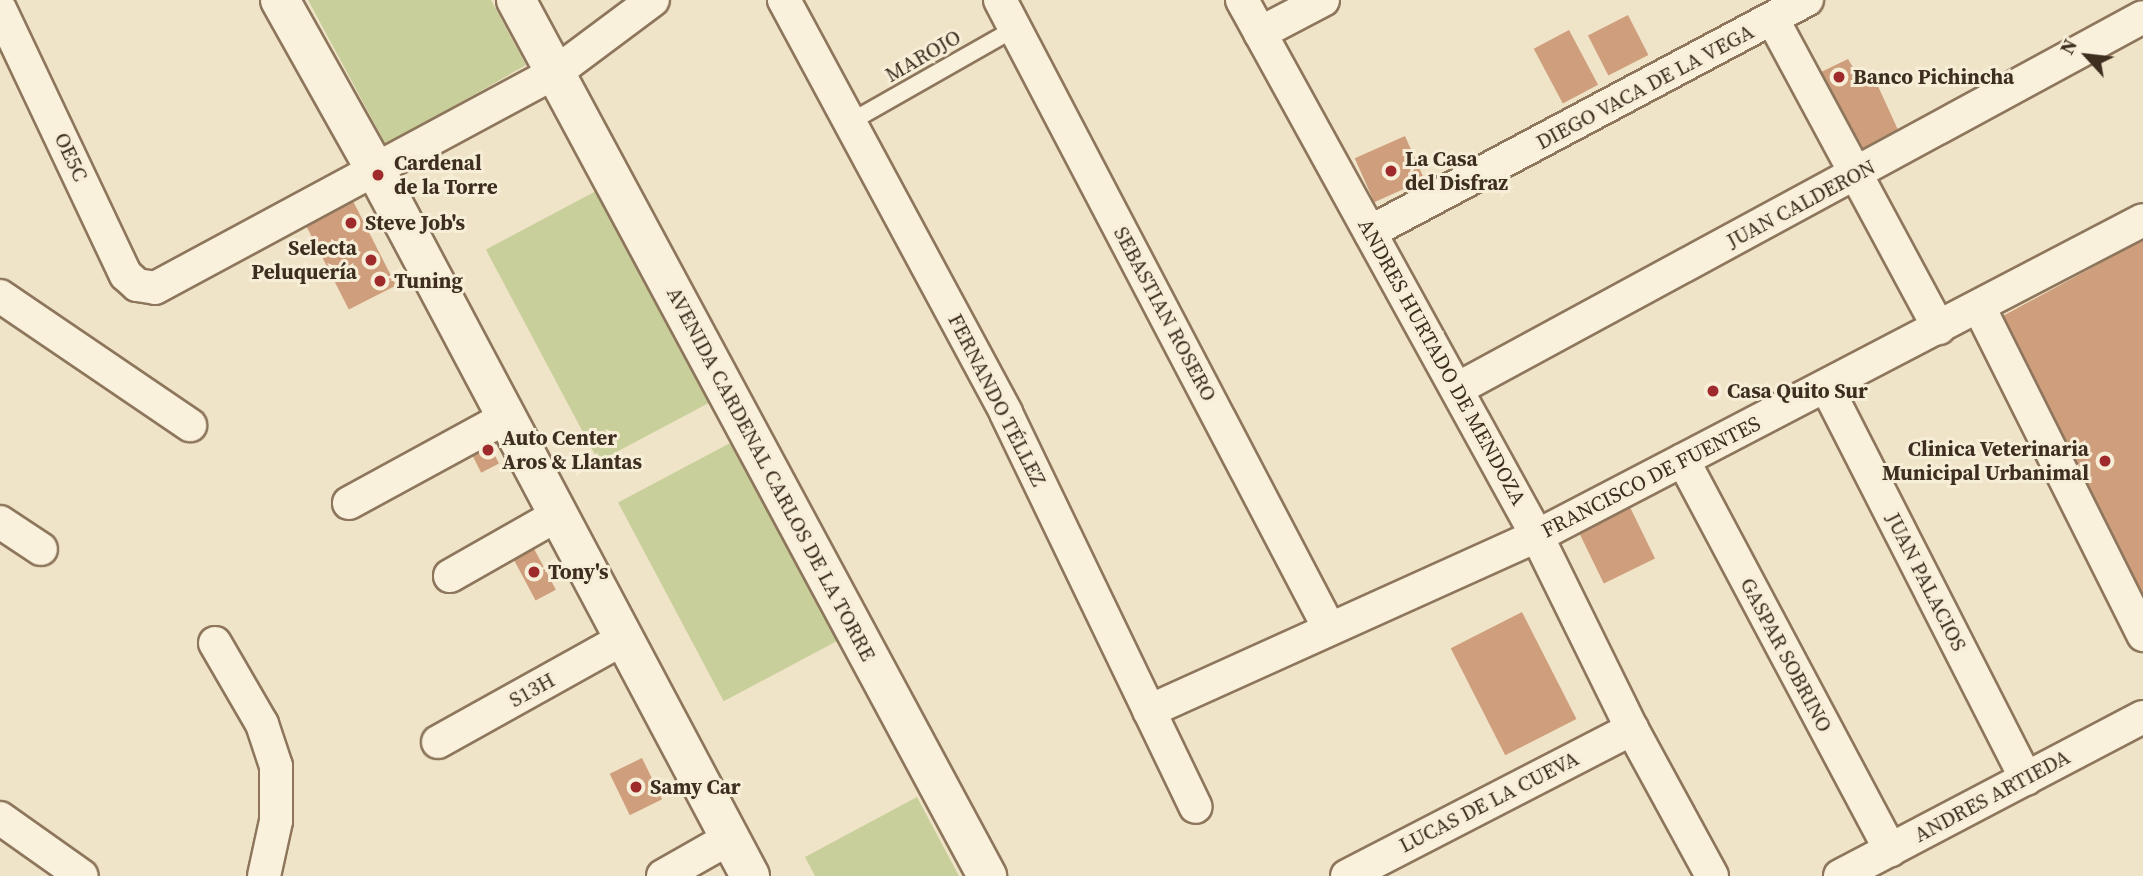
<!DOCTYPE html>
<html>
<head>
<meta charset="utf-8">
<style>
	body { margin:0 }
	#map { position:relative; width:2143px; height:876px; overflow:hidden; background:#f0e4c8; font-family:"Source Serif 4",serif }
	div>[style] { position:absolute }
	[style*='--x'] { left:calc(var(--x)*1px); top:calc(var(--y)*1px); width:calc(var(--w)*1px); rotate:calc(var(--a)*1deg) }
	.green>* { inset:0; background:#c9cf9b; transform-origin:0 0 }
	.building>* { inset:0; background:#cf9f7d; transform-origin:0 0 }
	.roads { filter:drop-shadow(2px 0 #8d765c) drop-shadow(-2px 0 #8d765c) drop-shadow(0 2px #8d765c) drop-shadow(0 -2px #8d765c) }
	.service>* { height:16px; margin:-8px; padding:0 8px; transform-origin:8px; border-radius:8px; background:#faf1dc }
	.minor>* { height:32px; margin:-16px; padding:0 16px; transform-origin:16px; border-radius:16px; background:#faf1dc }
	.tertiary>* { height:38px; margin:-19px; padding:0 19px; transform-origin:19px; border-radius:19px; background:#faf1dc }
	.dots>* { width:19px; height:19px; translate:-50% -50%; box-sizing:border-box; border:4px solid #f7eed8; border-radius:50% }
	span { translate:-50% -50%; white-space:nowrap; text-align:center; line-height:1.15; -webkit-text-stroke:6px #f7eed8; paint-order:stroke }
	.street-label { font-size:21px; color:#3d2e20 }
	.poi-label { font-size:21px; color:#3d2e20; font-weight:700 }
	.left { translate:0 -50%; text-align:left }
	.right { translate:-100% -50%; text-align:right }
	.north { position:absolute; left:2052px; top:21px; width:70px; height:70px; -webkit-text-stroke:5px #f7eed8; paint-order:stroke; rotate:297deg; font-size:19px; font-weight:700; line-height:28px; text-align:center; color:#3d2e20 }
	.north::after { content:''; display:block; margin:auto; width:24px; height:32px; background:#3d2e20; clip-path:polygon(50% 0,100% 100%,50% 72%,0 100%) }
</style>
</head>
<body>
<div id="map">
	<div class="green">
		<div style="clip-path:polygon(308px 0,491px 0,526px 65px,386px 145px)"></div>
		<div style="left:598px;top:190px;width:240px;height:127px;rotate:62deg"></div>
		<div style="left:732px;top:442px;width:225px;height:129px;rotate:62deg"></div>
		<div style="clip-path:polygon(917px 797px,959px 876px,815px 876px,805px 857px)"></div>
	</div>
	<div class="building">
		<div style="left:1628px;top:15px;width:45px;height:45px;rotate:63deg"></div>
		<div style="left:1569px;top:30px;width:62px;height:40px;rotate:62deg"></div>
		<div style="clip-path:polygon(1848px 59px,1860px 79px,1872px 73px,1899px 132px,1854px 153px,1817px 74px)"></div>
		<div style="left:1405px;top:136px;width:48px;height:55px;rotate:66deg"></div>
		<div style="left:352px;top:199px;width:97px;height:53px;rotate:63deg"></div>
		<div style="clip-path:polygon(2143px 240px,2143px 604px,1999px 318px)"></div>
		<div style="left:489px;top:444px;width:22px;height:20px;rotate:63deg"></div>
		<div style="left:1627px;top:501px;width:64px;height:57px;rotate:64deg"></div>
		<div style="left:531px;top:543px;width:53px;height:23px;rotate:62deg"></div>
		<div style="left:1522px;top:612px;width:120px;height:80px;rotate:63deg"></div>
		<div style="left:642px;top:758px;width:46px;height:36px;rotate:64deg"></div>
	</div>
	<div class="roads">
		<div class="service">
			<div style="--x:852;--y:121;--w:189;--a:-29.6"></div>
		</div>
		<div class="minor">
			<div style="--x:784;--y:0;--w:469;--a:61.7"></div>
			<div style="--x:1006;--y:413;--w:437;--a:64.3"></div>
			<div style="--x:1000;--y:0;--w:709;--a:62.35"></div>
			<div style="--x:1242;--y:0;--w:612;--a:61.17"></div>
			<div style="--x:1537;--y:536;--w:215;--a:63.8"></div>
			<div style="--x:1632;--y:729;--w:167;--a:61.4"></div>
			<div style="--x:0;--y:9;--w:294;--a:64.7"></div>
			<div style="--x:126;--y:275;--w:15;--a:42"></div>
			<div style="--x:137;--y:285;--w:18;--a:9"></div>
			<div style="--x:155;--y:288;--w:454;--a:-28.3"></div>
			<div style="--x:555;--y:73;--w:122;--a:-36.7"></div>
			<div style="--x:1773;--y:20;--w:350;--a:61.7"></div>
			<div style="--x:1260;--y:33;--w:71;--a:-27.6"></div>
			<div style="--x:1370;--y:232;--w:495;--a:-28"></div>
			<div style="--x:0;--y:296;--w:230;--a:34.2"></div>
			<div style="--x:1979;--y:307;--w:367;--a:63.4"></div>
			<div style="--x:1826;--y:386;--w:441;--a:63"></div>
			<div style="--x:1457;--y:389;--w:780;--a:-28.47"></div>
			<div style="--x:1683;--y:460;--w:442;--a:62"></div>
			<div style="--x:349;--y:503;--w:180;--a:-28.6"></div>
			<div style="--x:0;--y:522;--w:49;--a:33.4"></div>
			<div style="--x:450;--y:576;--w:125;--a:-29.6"></div>
			<div style="--x:215;--y:643;--w:94;--a:59.9"></div>
			<div style="--x:262;--y:724;--w:44;--a:71.6"></div>
			<div style="--x:276;--y:766;--w:55;--a:90"></div>
			<div style="--x:276;--y:821;--w:56;--a:102.3"></div>
			<div style="--x:1149;--y:711;--w:426;--a:-24.3"></div>
			<div style="--x:1537;--y:536;--w:683;--a:-27.54"></div>
			<div style="--x:438;--y:742;--w:214;--a:-29.1"></div>
			<div style="--x:0;--y:818;--w:100;--a:35.3"></div>
			<div style="--x:663;--y:876;--w:77;--a:-29.6"></div>
			<div style="--x:1347;--y:876;--w:321;--a:-27.3"></div>
			<div style="--x:1840;--y:876;--w:342;--a:-27.7"></div>
		</div>
		<div class="tertiary">
			<div style="--x:280;--y:0;--w:196;--a:60.7"></div>
			<div style="--x:376;--y:171;--w:798;--a:62.05"></div>
			<div style="--x:516;--y:0;--w:995;--a:61.73"></div>
		</div>
	</div>
	<div class="dots">
		<div style="left:1839px;top:77px;background:#9e2a2b"></div>
		<div style="left:1391px;top:171px;background:#9e2a2b"></div>
		<div style="left:378px;top:175px;background:#9e2a2b"></div>
		<div style="left:351px;top:223px;background:#9e2a2b"></div>
		<div style="left:371px;top:260px;background:#9e2a2b"></div>
		<div style="left:380px;top:281px;background:#9e2a2b"></div>
		<div style="left:1713px;top:391px;background:#9e2a2b"></div>
		<div style="left:488px;top:450px;background:#9e2a2b"></div>
		<div style="left:2105px;top:461px;background:#9e2a2b"></div>
		<div style="left:534px;top:572px;background:#9e2a2b"></div>
		<div style="left:636px;top:787px;background:#9e2a2b"></div>
	</div>
	<div class="street-label">
		<span style="left:923px;top:56px;rotate:-30deg">MAROJO</span>
		<span style="left:1645px;top:87px;rotate:-28deg">DIEGO VACA DE LA VEGA</span>
		<span style="left:71px;top:157px;rotate:65deg">OE5C</span>
		<span style="left:1801px;top:204px;rotate:-28deg">JUAN CALDERON</span>
		<span style="left:1165px;top:314px;rotate:62deg">SEBASTIAN ROSERO</span>
		<span style="left:1442px;top:362px;rotate:61deg">ANDRES HURTADO DE MENDOZA</span>
		<span style="left:997px;top:400px;rotate:63deg">FERNANDO TÉLLEZ</span>
		<span style="left:771px;top:474px;rotate:62deg">AVENIDA CARDENAL CARLOS DE LA TORRE</span>
		<span style="left:1651px;top:477px;rotate:-27deg">FRANCISCO DE FUENTES</span>
		<span style="left:1926px;top:582px;rotate:63deg">JUAN PALACIOS</span>
		<span style="left:1786px;top:655px;rotate:62deg">GASPAR SOBRINO</span>
		<span style="left:532px;top:690px;rotate:-29deg">S13H</span>
		<span style="left:1992px;top:796px;rotate:-28deg">ANDRES ARTIEDA</span>
		<span style="left:1489px;top:802px;rotate:-27deg">LUCAS DE LA CUEVA</span>
	</div>
	<div class="poi-label">
		<span class="left" style="left:1853px;top:77px">Banco Pichincha</span>
		<span class="left" style="left:1405px;top:171px">La Casa<br>del Disfraz</span>
		<span class="left" style="left:394px;top:175px">Cardenal<br>de la Torre</span>
		<span class="left" style="left:365px;top:223px">Steve Job's</span>
		<span class="right" style="left:357px;top:260px">Selecta<br>Peluquería</span>
		<span class="left" style="left:394px;top:281px">Tuning</span>
		<span class="left" style="left:1727px;top:391px">Casa Quito Sur</span>
		<span class="left" style="left:502px;top:450px">Auto Center<br>Aros &amp; Llantas</span>
		<span class="right" style="left:2089px;top:461px">Clinica Veterinaria<br>Municipal Urbanimal</span>
		<span class="left" style="left:548px;top:572px">Tony's</span>
		<span class="left" style="left:650px;top:787px">Samy Car</span>
	</div>
	<div class="north">N</div>
</div>
</body>
</html>
